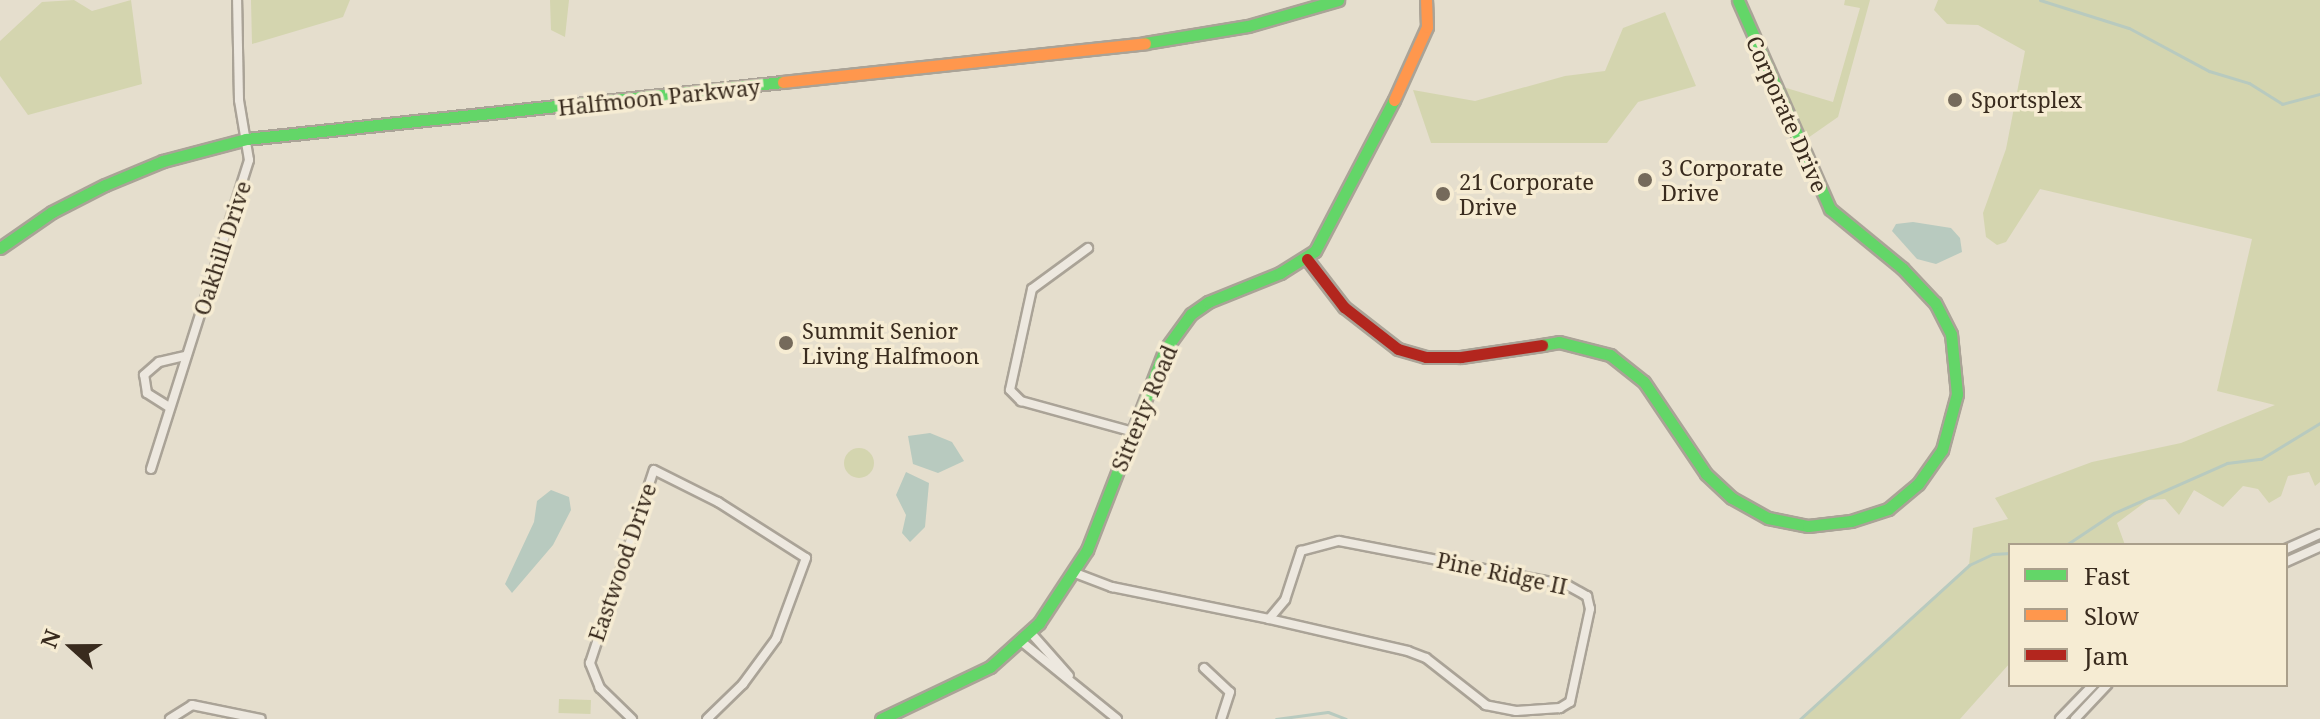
<!DOCTYPE html>
<html>
<head>
<meta charset="utf-8">
<style>
	body { margin:0 }
	#map { position:relative; width:2320px; height:719px; overflow:hidden; background:#e5decd; font-family:"Noto Serif",serif }
	div>[style] { position:absolute }
	[style*='--x'] { left:calc(var(--x)*1px); top:calc(var(--y)*1px); width:calc(var(--w)*1px); rotate:calc(var(--a)*1deg) }
	.green>* { inset:0; background:#d4d5af; transform-origin:0 0 }
	.round { border-radius:50% }
	.water>* { inset:0; background:#b8cabf }
	.stream>* { height:3px; margin:-1.5px; padding:0 1.5px; transform-origin:1.5px; border-radius:1.5px; background:#b8cabf }
	.roads { filter:drop-shadow(2px 0 #aaa397) drop-shadow(-2px 0 #aaa397) drop-shadow(0 2px #aaa397) drop-shadow(0 -2px #aaa397) }
	.street>* { height:8px; margin:-4px; padding:0 4px; transform-origin:4px; border-radius:4px; background:#ede8df }
	.fast>* { height:11px; margin:-5.5px; padding:0 5.5px; transform-origin:5.5px; border-radius:5.5px; background:#63d668 }
	.slow>* { height:11px; margin:-5.5px; padding:0 5.5px; transform-origin:5.5px; border-radius:5.5px; background:#ff974d }
	.jam>* { height:11px; margin:-5.5px; padding:0 5.5px; transform-origin:5.5px; border-radius:5.5px; background:#b3261e }
	.dots>* { width:22px; height:22px; translate:-50% -50%; box-sizing:border-box; border:4px solid #f6ecd3; border-radius:50% }
	span { translate:-50% -50%; white-space:nowrap; text-align:center; line-height:1.15; -webkit-text-stroke:7px #f6ecd3; paint-order:stroke }
	.street-label { font-size:22px; color:#392b1e }
	.poi-label { font-size:22px; color:#392b1e }
	.left { translate:0 -50%; text-align:left }
	.legend { position:absolute; left:2008px; top:543px; width:280px; height:144px; box-sizing:border-box; background:#f6ecd3; border:2px solid #aa9f8b; margin:0; padding:10px 14px; list-style:none; font-size:24px; color:#392b1e }
	.legend li { display:flex; align-items:center; gap:16px; height:40px }
	.legend b { width:40px; border:2px solid #aa9f8b }
	.north { position:absolute; left:32px; top:607px; width:80px; height:80px; -webkit-text-stroke:6px #f6ecd3; paint-order:stroke; rotate:291deg; font-size:22px; font-weight:700; line-height:32px; text-align:center; color:#392b1e }
	.north::after { content:''; display:block; margin:auto; width:28px; height:36px; background:#392b1e; clip-path:polygon(50% 0,100% 100%,50% 72%,0 100%) }
</style>
</head>
<body>
<div id="map">
	<div class="green">
		<div style="clip-path:polygon(74px 0,92px 11px,131px 0,142px 84px,28px 115px,0 76px,0 41px,42px 2px)"></div>
		<div style="clip-path:polygon(251px 0,350px 0,343px 17px,252px 44px)"></div>
		<div style="clip-path:polygon(550px 0,569px 0,565px 37px,551px 30px)"></div>
		<div style="clip-path:polygon(1845px 0,1870px 0,1838px 117px,1805px 140px,1783px 87px,1833px 102px,1860px 8px,1844px 5px)"></div>
		<div style="clip-path:polygon(1938px 0,2320px 0,2320px 482px,2315px 486px,2309px 472px,2288px 476px,2281px 496px,2269px 503px,2258px 489px,2243px 486px,2223px 507px,2194px 490px,2179px 515px,2165px 499px,2148px 500px,2117px 523px,2125px 545px,2010px 545px,2010px 663px,1960px 719px,1800px 719px,1969px 565px,1973px 528px,2008px 519px,1995px 498px,2092px 462px,2181px 443px,2275px 405px,2217px 391px,2252px 239px,2040px 189px,2006px 242px,1997px 245px,1986px 237px,1983px 213px,2006px 149px,2025px 51px,1978px 25px,1947px 24px,1934px 10px)"></div>
		<div style="clip-path:polygon(1665px 12px,1696px 86px,1638px 102px,1607px 143px,1431px 143px,1413px 90px,1475px 101px,1565px 76px,1605px 71px,1623px 28px)"></div>
		<div class="round" style="left:844px;top:448px;width:30px;height:30px"></div>
		<div style="left:559px;top:699px;width:32px;height:14px;rotate:2deg"></div>
	</div>
	<div class="water">
		<div style="clip-path:polygon(1913px 222px,1951px 228px,1960px 238px,1962px 252px,1936px 264px,1917px 259px,1892px 231px,1896px 224px)"></div>
		<div style="clip-path:polygon(930px 433px,952px 442px,964px 461px,938px 473px,913px 464px,908px 436px)"></div>
		<div style="clip-path:polygon(906px 472px,929px 483px,925px 527px,910px 542px,902px 533px,906px 515px,896px 495px)"></div>
		<div style="clip-path:polygon(551px 490px,569px 497px,571px 510px,553px 545px,512px 593px,505px 584px,534px 522px,537px 501px)"></div>
	</div>
	<div class="stream">
		<div style="--x:2040;--y:0;--w:93;--a:17.5"></div>
		<div style="--x:2129;--y:28;--w:91;--a:28.3"></div>
		<div style="--x:2209;--y:71;--w:42;--a:16.7"></div>
		<div style="--x:2249;--y:83;--w:39;--a:32"></div>
		<div style="--x:2282;--y:104;--w:39;--a:-15"></div>
		<div style="--x:2066;--y:545;--w:58;--a:-33.7"></div>
		<div style="--x:2114;--y:513;--w:124;--a:-23.9"></div>
		<div style="--x:2227;--y:463;--w:34;--a:-7"></div>
		<div style="--x:2261;--y:459;--w:69;--a:-31.4"></div>
		<div style="--x:1276;--y:719;--w:52;--a:-7.7"></div>
		<div style="--x:1328;--y:712;--w:19;--a:21"></div>
		<div style="--x:1800;--y:719;--w:229;--a:-42.3"></div>
		<div style="--x:1969;--y:565;--w:26;--a:-25"></div>
		<div style="--x:1993;--y:554;--w:17;--a:-3"></div>
	</div>
	<div class="roads">
		<div class="street">
			<div style="--x:1088;--y:248;--w:69;--a:143.8"></div>
			<div style="--x:1032;--y:289;--w:103;--a:102.3"></div>
			<div style="--x:1010;--y:390;--w:16;--a:45"></div>
			<div style="--x:1021;--y:401;--w:113;--a:15.4"></div>
			<div style="--x:169;--y:407;--w:26;--a:-148"></div>
			<div style="--x:147;--y:393;--w:18;--a:-99"></div>
			<div style="--x:144;--y:375;--w:20;--a:-41"></div>
			<div style="--x:159;--y:362;--w:28;--a:-13"></div>
			<div style="--x:151;--y:469;--w:324;--a:-72.4"></div>
			<div style="--x:249;--y:160;--w:61;--a:-99.5"></div>
			<div style="--x:239;--y:100;--w:100;--a:-91.1"></div>
			<div style="--x:2286;--y:549;--w:37;--a:-24"></div>
			<div style="--x:2286;--y:562;--w:37;--a:-24"></div>
			<div style="--x:1075;--y:573;--w:40;--a:21"></div>
			<div style="--x:1112;--y:587;--w:160;--a:11.5"></div>
			<div style="--x:1269;--y:619;--w:25;--a:-50"></div>
			<div style="--x:1285;--y:600;--w:52;--a:-71.9"></div>
			<div style="--x:1301;--y:551;--w:39;--a:-15"></div>
			<div style="--x:1339;--y:541;--w:232;--a:10.9"></div>
			<div style="--x:1567;--y:585;--w:23;--a:29"></div>
			<div style="--x:1587;--y:596;--w:13;--a:77"></div>
			<div style="--x:1590;--y:609;--w:95;--a:102.1"></div>
			<div style="--x:1570;--y:702;--w:12;--a:149"></div>
			<div style="--x:1560;--y:708;--w:44;--a:176.1"></div>
			<div style="--x:1516;--y:711;--w:31;--a:-169"></div>
			<div style="--x:1486;--y:705;--w:76;--a:-141.9"></div>
			<div style="--x:1426;--y:658;--w:19;--a:-159"></div>
			<div style="--x:1408;--y:651;--w:143;--a:-167"></div>
			<div style="--x:1031;--y:633;--w:57;--a:48.5"></div>
			<div style="--x:1022;--y:642;--w:122;--a:39"></div>
			<div style="--x:1204;--y:668;--w:35;--a:43"></div>
			<div style="--x:1230;--y:692;--w:28;--a:108"></div>
			<div style="--x:170;--y:719;--w:26;--a:-32"></div>
			<div style="--x:192;--y:705;--w:70;--a:11.5"></div>
			<div style="--x:632;--y:719;--w:45;--a:-135.9"></div>
			<div style="--x:600;--y:688;--w:27;--a:-112"></div>
			<div style="--x:590;--y:663;--w:203;--a:-71.7"></div>
			<div style="--x:654;--y:470;--w:72;--a:26.6"></div>
			<div style="--x:718;--y:502;--w:104;--a:32.5"></div>
			<div style="--x:806;--y:558;--w:86;--a:110.3"></div>
			<div style="--x:776;--y:639;--w:56;--a:126.3"></div>
			<div style="--x:743;--y:684;--w:50;--a:135.8"></div>
			<div style="--x:2060;--y:719;--w:47;--a:-45.9"></div>
			<div style="--x:2075;--y:719;--w:47;--a:-46.7"></div>
		</div>
		<div class="fast">
			<div style="--x:1145;--y:43;--w:104;--a:-9.4"></div>
			<div style="--x:1248;--y:26;--w:94;--a:-16.1"></div>
			<div style="--x:0;--y:248;--w:63;--a:-34.7"></div>
			<div style="--x:52;--y:212;--w:59;--a:-27"></div>
			<div style="--x:105;--y:185;--w:63;--a:-22.5"></div>
			<div style="--x:163;--y:161;--w:86;--a:-14.8"></div>
			<div style="--x:246;--y:139;--w:540;--a:-6.06"></div>
			<div style="--x:1542;--y:345;--w:17;--a:-10"></div>
			<div style="--x:1559;--y:342;--w:53;--a:14.3"></div>
			<div style="--x:1610;--y:355;--w:43;--a:38.5"></div>
			<div style="--x:1644;--y:382;--w:111;--a:56"></div>
			<div style="--x:1706;--y:474;--w:35;--a:43"></div>
			<div style="--x:1732;--y:498;--w:41;--a:29.1"></div>
			<div style="--x:1768;--y:518;--w:41;--a:11.3"></div>
			<div style="--x:1808;--y:526;--w:43;--a:-6.6"></div>
			<div style="--x:1851;--y:521;--w:39;--a:-18"></div>
			<div style="--x:1888;--y:509;--w:39;--a:-40"></div>
			<div style="--x:1918;--y:484;--w:42;--a:-54.8"></div>
			<div style="--x:1942;--y:450;--w:58;--a:-75"></div>
			<div style="--x:1957;--y:394;--w:60;--a:-95.7"></div>
			<div style="--x:1951;--y:334;--w:35;--a:-117"></div>
			<div style="--x:1935;--y:303;--w:48;--a:-133.3"></div>
			<div style="--x:1902;--y:268;--w:93;--a:-140.7"></div>
			<div style="--x:1830;--y:209;--w:228;--a:-113.8"></div>
			<div style="--x:881;--y:719;--w:121;--a:-25.5"></div>
			<div style="--x:990;--y:667;--w:66;--a:-41.9"></div>
			<div style="--x:1039;--y:623;--w:87;--a:-56.7"></div>
			<div style="--x:1087;--y:550;--w:213;--a:-68.8"></div>
			<div style="--x:1164;--y:351;--w:46;--a:-53.9"></div>
			<div style="--x:1191;--y:314;--w:21;--a:-35"></div>
			<div style="--x:1208;--y:302;--w:78;--a:-21.9"></div>
			<div style="--x:1280;--y:273;--w:41;--a:-32.2"></div>
			<div style="--x:1315;--y:251;--w:170;--a:-62.4"></div>
		</div>
		<div class="slow">
			<div style="--x:783;--y:82;--w:364;--a:-6.1"></div>
			<div style="--x:1394;--y:100;--w:80;--a:-65.7"></div>
			<div style="--x:1427;--y:27;--w:27;--a:-92"></div>
		</div>
		<div class="jam">
			<div style="--x:1307;--y:259;--w:61;--a:52.4"></div>
			<div style="--x:1344;--y:307;--w:68;--a:37.9"></div>
			<div style="--x:1398;--y:349;--w:29;--a:16"></div>
			<div style="--x:1426;--y:357;--w:35;--a:0"></div>
			<div style="--x:1461;--y:357;--w:82;--a:-8.4"></div>
		</div>
	</div>
	<div class="dots">
		<div style="left:1955px;top:100px;background:#756a5b"></div>
		<div style="left:1645px;top:180px;background:#756a5b"></div>
		<div style="left:1443px;top:194px;background:#756a5b"></div>
		<div style="left:786px;top:343px;background:#756a5b"></div>
	</div>
	<div class="street-label">
		<span style="left:659px;top:97px;rotate:-6deg">Halfmoon Parkway</span>
		<span style="left:1787px;top:114px;rotate:66deg">Corporate Drive</span>
		<span style="left:222px;top:248px;rotate:-72deg">Oakhill Drive</span>
		<span style="left:1144px;top:408px;rotate:-67deg">Sitterly Road</span>
		<span style="left:622px;top:562px;rotate:-71deg">Eastwood Drive</span>
		<span style="left:1502px;top:573px;rotate:12deg">Pine Ridge II</span>
	</div>
	<div class="poi-label">
		<span class="left" style="left:1971px;top:100px">Sportsplex</span>
		<span class="left" style="left:1661px;top:180px">3 Corporate<br>Drive</span>
		<span class="left" style="left:1459px;top:194px">21 Corporate<br>Drive</span>
		<span class="left" style="left:802px;top:343px">Summit Senior<br>Living Halfmoon</span>
	</div>
	<ul class="legend">
	<li><b style="height:10px;background:#63d668"></b>Fast</li>
	<li><b style="height:10px;background:#ff974d"></b>Slow</li>
	<li><b style="height:10px;background:#b3261e"></b>Jam</li>
	</ul>
	<div class="north">N</div>
</div>
</body>
</html>
